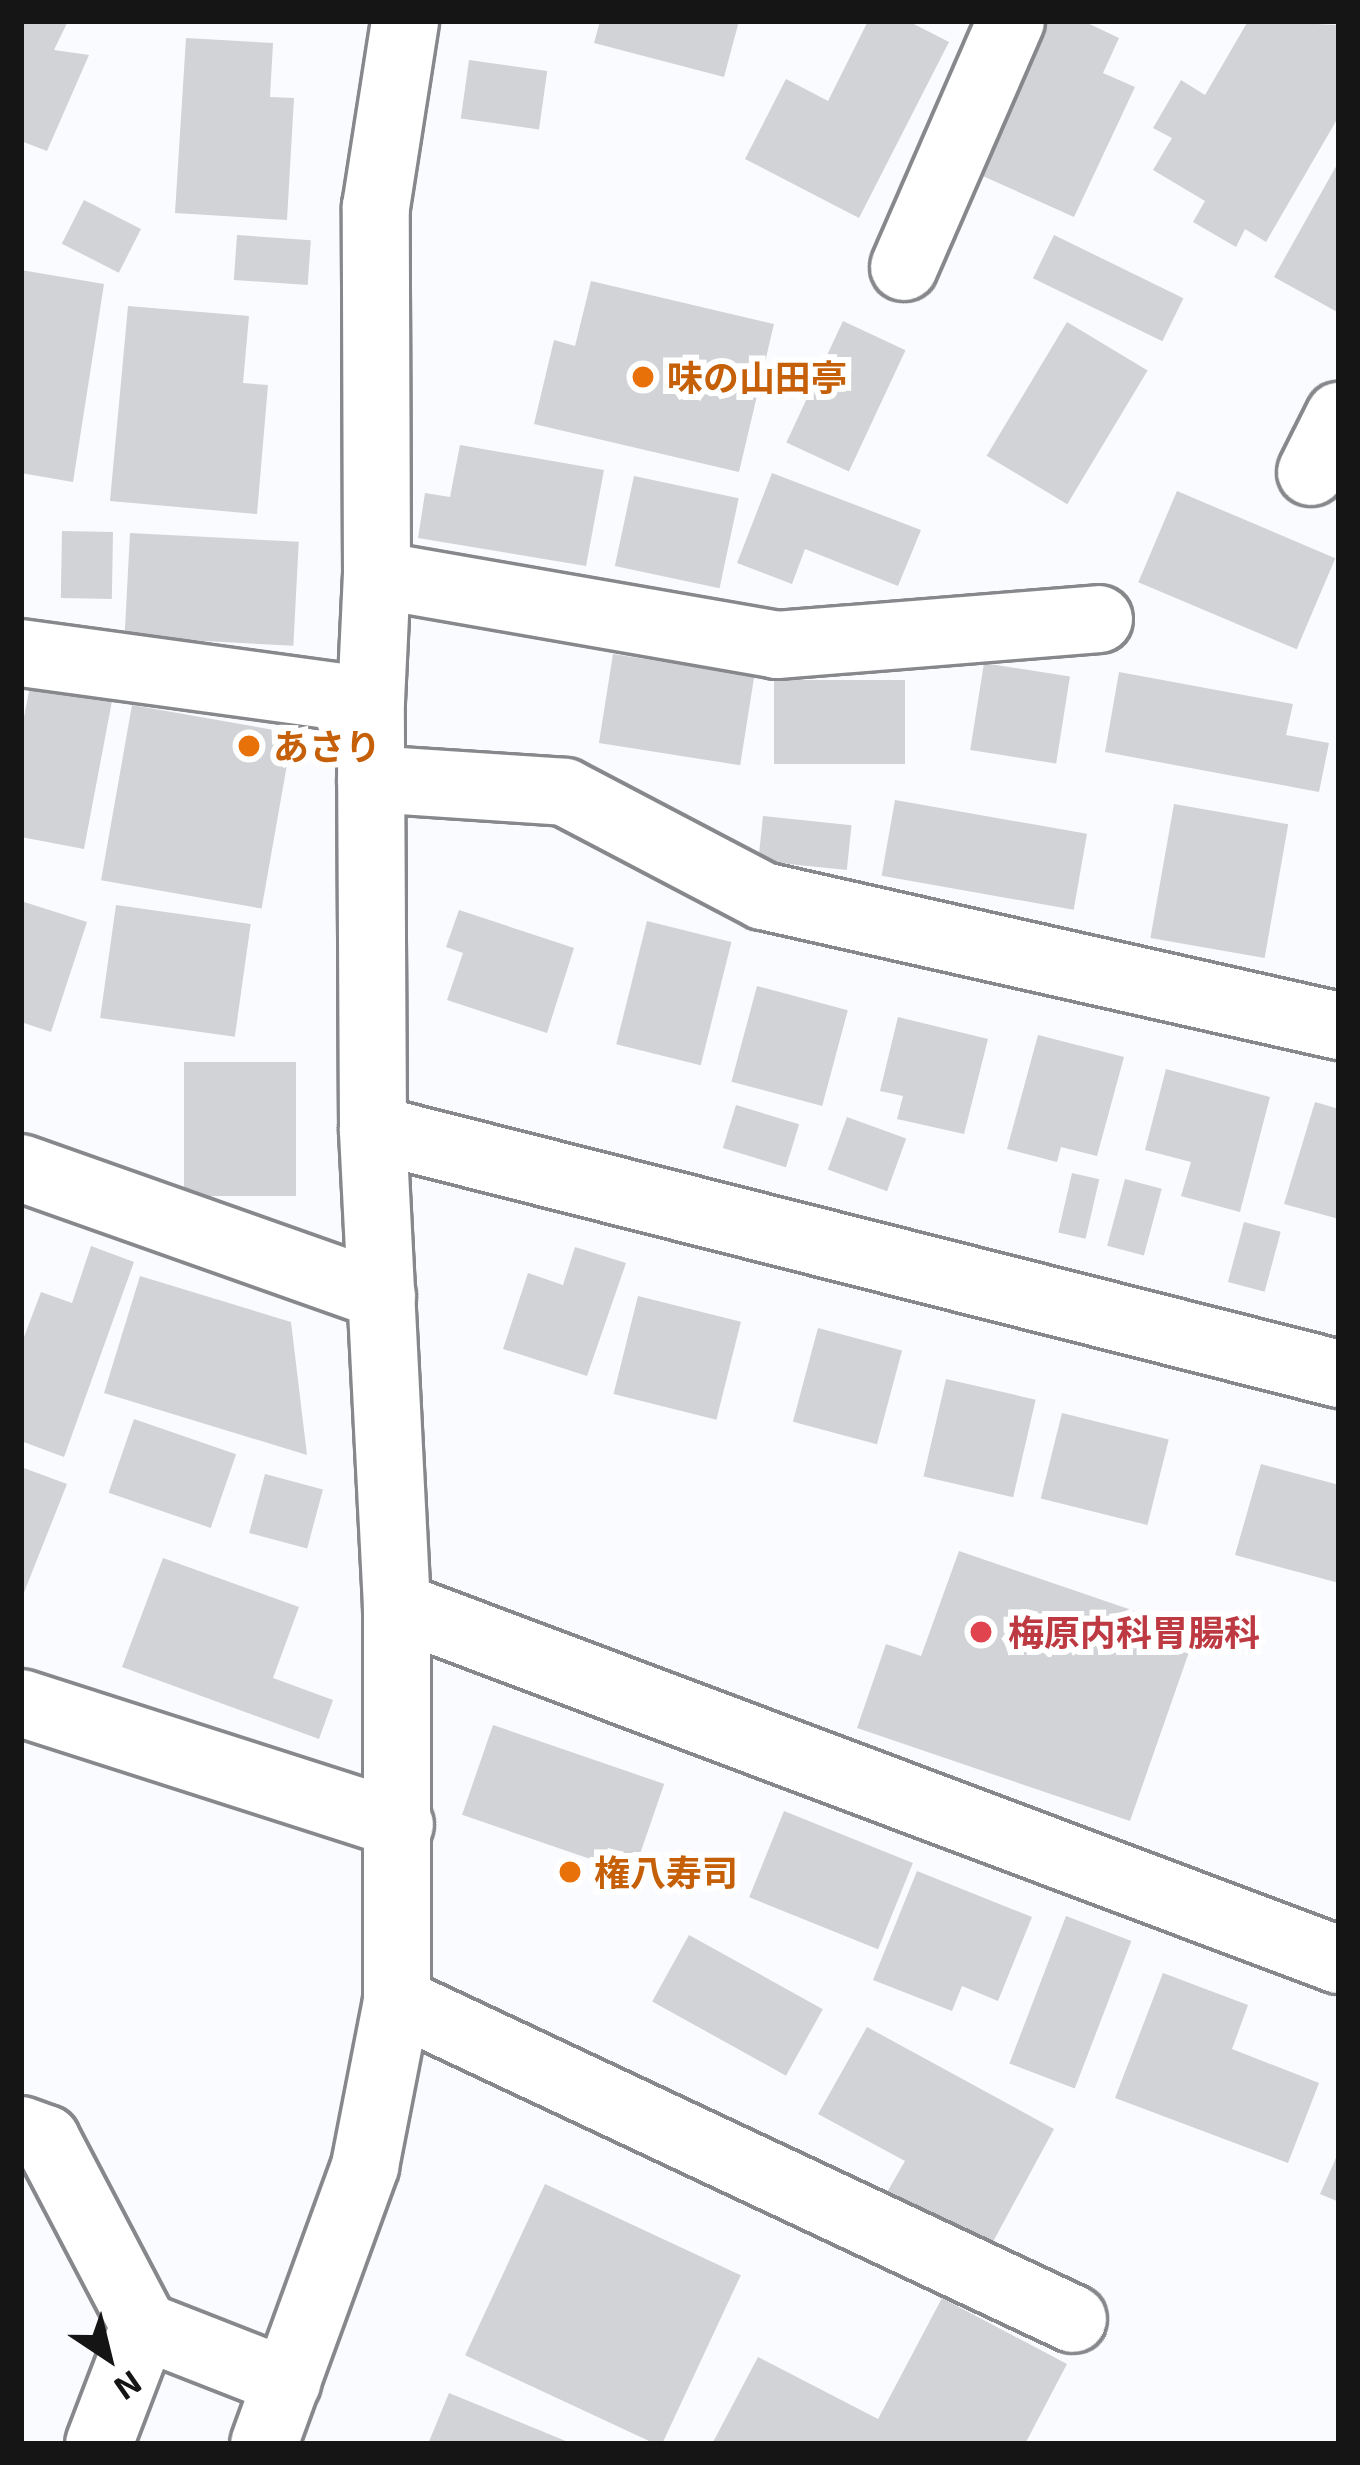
<!DOCTYPE html>
<html>
<head>
<meta charset="utf-8">
<style>
	body { margin:0 }
	#map { position:relative; width:1360px; height:2465px; overflow:hidden; background:#fafbfe; font-family:"Exo 2","Noto Sans JP",sans-serif }
	div>[style] { position:absolute }
	[style*='--x'] { left:calc(var(--x)*1px); top:calc(var(--y)*1px); width:calc(var(--w)*1px); rotate:calc(var(--a)*1deg) }
	.building>* { inset:0; background:#d1d3d6; transform-origin:0 0 }
	.roads { filter:drop-shadow(3px 0 #87888b) drop-shadow(-3px 0 #87888b) drop-shadow(0 3px #87888b) drop-shadow(0 -3px #87888b) }
	.minor>* { height:66px; margin:-33px; padding:0 33px; transform-origin:33px; border-radius:33px; background:#fff }
	.dots>* { width:33px; height:33px; translate:-50% -50%; box-sizing:border-box; border:6px solid #fff; border-radius:50% }
	span { translate:-50% -50%; white-space:nowrap; text-align:center; line-height:1.15; -webkit-text-stroke:12px #fff; paint-order:stroke }
	.food-label { font-size:36px; color:#c56008; font-weight:700 }
	.left { translate:0 -50%; text-align:left }
	.health-label { font-size:36px; color:#be3a42; font-weight:700 }
	.frame { position:absolute; inset:0; border:24px solid #151516; pointer-events:none }
	.north { position:absolute; left:48px; top:2297px; width:120px; height:120px; -webkit-text-stroke:9px #fff; paint-order:stroke; rotate:145deg; font-size:33px; font-weight:700; line-height:48px; text-align:center; color:#151516 }
	.north::after { content:''; display:block; margin:auto; width:42px; height:54px; background:#151516; clip-path:polygon(50% 0,100% 100%,50% 72%,0 100%) }
</style>
</head>
<body>
<div id="map">
	<div class="building">
		<div style="clip-path:polygon(21px 21px,68px 21px,54px 50px,89px 55px,47px 151px,21px 141px)"></div>
		<div style="clip-path:polygon(600px 21px,739px 21px,724px 77px,594px 43px)"></div>
		<div style="clip-path:polygon(868px 21px,908px 21px,949px 42px,859px 218px,745px 159px,786px 79px,828px 101px)"></div>
		<div style="clip-path:polygon(1047px 21px,1083px 21px,1119px 38px,1103px 73px,1135px 87px,1074px 217px,976px 173px)"></div>
		<div style="clip-path:polygon(1248px 21px,1339px 25px,1339px 116px,1266px 242px,1245px 229px,1236px 247px,1193px 222px,1205px 201px,1153px 170px,1172px 138px,1153px 128px,1181px 80px,1205px 95px)"></div>
		<div style="clip-path:polygon(186px 38px,273px 43px,270px 97px,294px 98px,287px 220px,175px 213px)"></div>
		<div style="left:469px;top:60px;width:79px;height:59px;rotate:8deg"></div>
		<div style="clip-path:polygon(1339px 161px,1336px 252px,1339px 313px,1274px 277px)"></div>
		<div style="left:84px;top:200px;width:64px;height:49px;rotate:27deg"></div>
		<div style="left:237px;top:235px;width:74px;height:45px;rotate:4deg"></div>
		<div style="left:1054px;top:235px;width:144px;height:48px;rotate:26deg"></div>
		<div style="clip-path:polygon(21px 270px,104px 284px,73px 482px,21px 473px)"></div>
		<div style="clip-path:polygon(591px 281px,774px 324px,739px 472px,534px 424px,554px 340px,575px 346px)"></div>
		<div style="clip-path:polygon(128px 306px,249px 316px,243px 383px,268px 385px,257px 514px,110px 501px)"></div>
		<div style="left:843px;top:321px;width:69px;height:134px;rotate:25deg"></div>
		<div style="left:1067px;top:322px;width:94px;height:156px;rotate:31deg"></div>
		<div style="clip-path:polygon(460px 445px,604px 470px,586px 566px,418px 538px,425px 493px,450px 497px)"></div>
		<div style="clip-path:polygon(772px 473px,921px 530px,898px 586px,805px 549px,792px 584px,737px 563px)"></div>
		<div style="left:634px;top:476px;width:107px;height:92px;rotate:12deg"></div>
		<div style="left:1177px;top:491px;width:172px;height:99px;rotate:23deg"></div>
		<div style="left:62px;top:531px;width:51px;height:67px;rotate:1deg"></div>
		<div style="left:130px;top:533px;width:169px;height:104px;rotate:3deg"></div>
		<div style="left:613px;top:654px;width:143px;height:90px;rotate:9deg"></div>
		<div style="left:984px;top:663px;width:87px;height:88px;rotate:9deg"></div>
		<div style="clip-path:polygon(1119px 672px,1293px 704px,1286px 735px,1329px 743px,1319px 792px,1105px 752px)"></div>
		<div style="left:774px;top:680px;width:131px;height:84px"></div>
		<div style="clip-path:polygon(30px 686px,112px 701px,84px 849px,21px 837px,21px 733px)"></div>
		<div style="left:132px;top:705px;width:163px;height:178px;rotate:10deg"></div>
		<div style="left:895px;top:800px;width:195px;height:77px;rotate:10deg"></div>
		<div style="left:1174px;top:804px;width:116px;height:136px;rotate:10deg"></div>
		<div style="left:763px;top:816px;width:89px;height:45px;rotate:6deg"></div>
		<div style="clip-path:polygon(21px 901px,87px 922px,51px 1032px,21px 1022px)"></div>
		<div style="left:116px;top:905px;width:136px;height:114px;rotate:8deg"></div>
		<div style="clip-path:polygon(459px 910px,574px 948px,547px 1033px,447px 1000px,463px 953px,446px 947px)"></div>
		<div style="left:647px;top:921px;width:87px;height:127px;rotate:14deg"></div>
		<div style="left:757px;top:986px;width:94px;height:99px;rotate:15deg"></div>
		<div style="clip-path:polygon(898px 1017px,988px 1039px,964px 1134px,897px 1119px,903px 1096px,880px 1091px)"></div>
		<div style="clip-path:polygon(1038px 1035px,1124px 1057px,1097px 1156px,1061px 1147px,1057px 1162px,1007px 1149px)"></div>
		<div style="left:296px;top:1062px;width:134px;height:112px;rotate:90deg"></div>
		<div style="clip-path:polygon(1166px 1069px,1270px 1097px,1240px 1212px,1181px 1196px,1191px 1162px,1145px 1150px)"></div>
		<div style="clip-path:polygon(1315px 1102px,1339px 1109px,1339px 1219px,1284px 1204px)"></div>
		<div style="left:736px;top:1105px;width:66px;height:45px;rotate:17deg"></div>
		<div style="left:847px;top:1117px;width:63px;height:56px;rotate:20deg"></div>
		<div style="left:1072px;top:1173px;width:28px;height:61px;rotate:13deg"></div>
		<div style="left:1125px;top:1179px;width:38px;height:69px;rotate:15deg"></div>
		<div style="left:1244px;top:1222px;width:38px;height:62px;rotate:15deg"></div>
		<div style="clip-path:polygon(91px 1246px,134px 1262px,64px 1457px,21px 1441px,21px 1345px,41px 1292px,72px 1303px)"></div>
		<div style="clip-path:polygon(575px 1247px,626px 1263px,587px 1376px,503px 1349px,528px 1273px,563px 1285px)"></div>
		<div style="clip-path:polygon(140px 1276px,291px 1322px,307px 1455px,104px 1393px)"></div>
		<div style="left:638px;top:1296px;width:106px;height:101px;rotate:14deg"></div>
		<div style="left:818px;top:1328px;width:87px;height:97px;rotate:15deg"></div>
		<div style="left:946px;top:1379px;width:92px;height:100px;rotate:13deg"></div>
		<div style="left:1062px;top:1413px;width:110px;height:88px;rotate:14deg"></div>
		<div style="left:134px;top:1419px;width:108px;height:78px;rotate:19deg"></div>
		<div style="clip-path:polygon(1261px 1464px,1339px 1485px,1339px 1583px,1235px 1555px)"></div>
		<div style="clip-path:polygon(21px 1467px,67px 1484px,21px 1600px)"></div>
		<div style="left:265px;top:1474px;width:60px;height:61px;rotate:15deg"></div>
		<div style="clip-path:polygon(959px 1551px,1196px 1632px,1130px 1821px,857px 1728px,886px 1644px,921px 1656px)"></div>
		<div style="clip-path:polygon(163px 1558px,299px 1607px,273px 1678px,333px 1700px,319px 1739px,122px 1667px)"></div>
		<div style="left:493px;top:1725px;width:181px;height:95px;rotate:19deg"></div>
		<div style="left:784px;top:1811px;width:139px;height:93px;rotate:22deg"></div>
		<div style="clip-path:polygon(917px 1871px,1032px 1917px,998px 2001px,962px 1986px,952px 2011px,873px 1980px)"></div>
		<div style="left:1066px;top:1916px;width:70px;height:158px;rotate:21deg"></div>
		<div style="left:689px;top:1935px;width:153px;height:76px;rotate:29deg"></div>
		<div style="clip-path:polygon(1163px 1973px,1248px 2005px,1232px 2049px,1319px 2083px,1288px 2163px,1115px 2098px)"></div>
		<div style="clip-path:polygon(867px 2027px,1054px 2129px,988px 2251px,886px 2194px,905px 2161px,818px 2114px)"></div>
		<div style="clip-path:polygon(1339px 2151px,1339px 2202px,1320px 2194px)"></div>
		<div style="left:545px;top:2184px;width:216px;height:189px;rotate:25deg"></div>
		<div style="clip-path:polygon(942px 2298px,1067px 2364px,1025px 2444px,712px 2444px,758px 2357px,878px 2419px)"></div>
		<div style="clip-path:polygon(449px 2393px,573px 2444px,428px 2444px)"></div>
	</div>
	<div class="roads">
		<div class="minor">
			<div style="--x:904;--y:267;--w:268;--a:-66.5"></div>
			<div style="--x:1311;--y:472;--w:63;--a:-63.4"></div>
			<div style="--x:377;--y:575;--w:406;--a:9.9"></div>
			<div style="--x:777;--y:645;--w:323;--a:-4.6"></div>
			<div style="--x:21;--y:653;--w:353;--a:7.8"></div>
			<div style="--x:371;--y:779;--w:194;--a:3.8"></div>
			<div style="--x:565;--y:792;--w:224;--a:27.7"></div>
			<div style="--x:763;--y:896;--w:590;--a:12.72"></div>
			<div style="--x:373;--y:1129;--w:997;--a:14.23"></div>
			<div style="--x:21;--y:1168;--w:383;--a:19.5"></div>
			<div style="--x:397;--y:1606;--w:1006;--a:20.6"></div>
			<div style="--x:21;--y:1703;--w:398;--a:17.8"></div>
			<div style="--x:397;--y:2001;--w:747;--a:25.19"></div>
			<div style="--x:21;--y:2130;--w:27;--a:20"></div>
			<div style="--x:46;--y:2139;--w:211;--a:62.3"></div>
			<div style="--x:144;--y:2326;--w:126;--a:110.9"></div>
			<div style="--x:144;--y:2326;--w:154;--a:21.4"></div>
			<div style="--x:264;--y:2444;--w:296;--a:-70"></div>
			<div style="--x:365;--y:2166;--w:168;--a:-79"></div>
			<div style="--x:397;--y:2001;--w:395;--a:-90"></div>
			<div style="--x:397;--y:1606;--w:478;--a:-92.9"></div>
			<div style="--x:373;--y:1129;--w:428;--a:-90.3"></div>
			<div style="--x:371;--y:701;--w:126;--a:-87.3"></div>
			<div style="--x:377;--y:575;--w:368;--a:-90.2"></div>
			<div style="--x:376;--y:207;--w:188;--a:-81.1"></div>
		</div>
	</div>
	<div class="dots">
		<div style="left:643px;top:377px;background:#e8710a"></div>
		<div style="left:249px;top:746px;background:#e8710a"></div>
		<div style="left:981px;top:1632px;background:#e0444e"></div>
		<div style="left:570px;top:1872px;background:#e8710a"></div>
	</div>
	<div class="food-label">
		<span class="left" style="left:667px;top:377px">味の山田亭</span>
		<span class="left" style="left:273px;top:746px">あさり</span>
		<span class="left" style="left:594px;top:1872px">権八寿司</span>
	</div>
	<div class="health-label">
		<span class="left" style="left:1008px;top:1632px">梅原内科胃腸科</span>
	</div>
	<div class="frame"></div>
	<div class="north">N</div>
</div>
</body>
</html>
